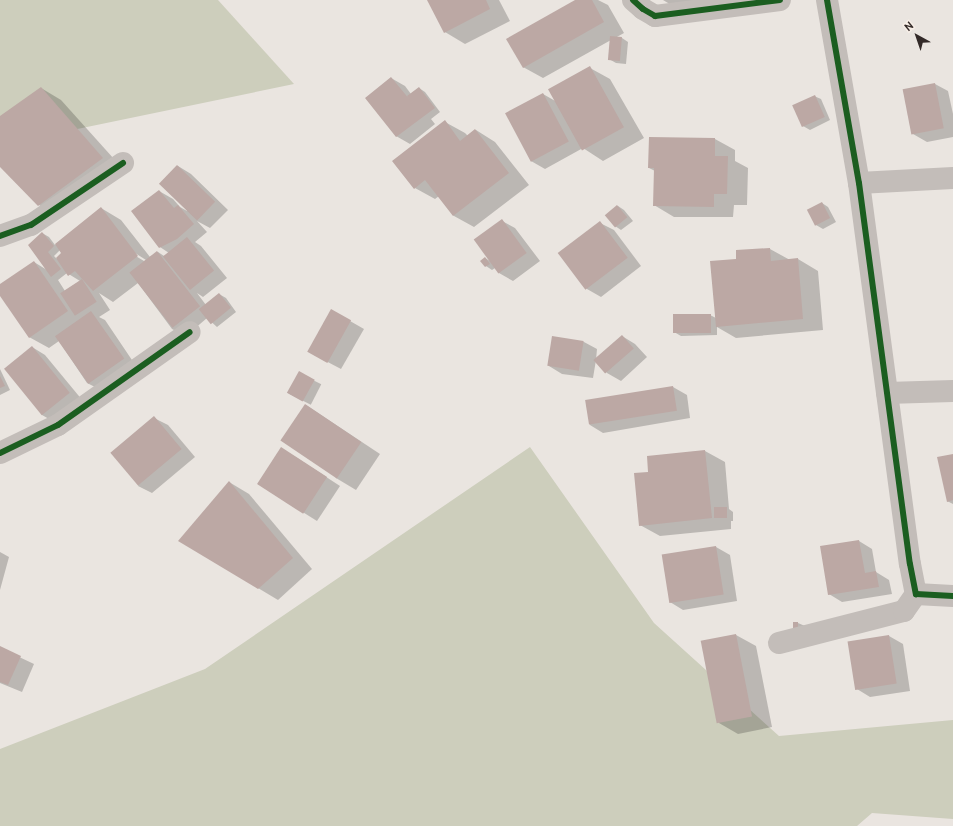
<!DOCTYPE html>
<html>
<head>
<meta charset="utf-8">
<style>
	body { margin:0 }
	#map { position:relative; width:953px; height:826px; overflow:hidden; background:#eae5e0; font-family:Overpass,sans-serif }
	div>[style] { position:absolute }
	[style*='--x'] { left:calc(var(--x)*1px); top:calc(var(--y)*1px); width:calc(var(--w)*1px); rotate:calc(var(--a)*1deg) }
	.green>* { inset:0; background:#cdcebc }
	.shadow>* { inset:0; background:#0003; transform-origin:0 0 }
	.building>* { inset:0; background:#bca8a4; transform-origin:0 0 }
	.street>* { height:22px; margin:-11px; padding:0 11px; transform-origin:11px; border-radius:11px; background:#c3bdb9 }
	.cycleway>* { height:6px; margin:-3px; padding:0 3px; transform-origin:3px; border-radius:3px; background:#1b5e20 }
	span { translate:-50% -50%; white-space:nowrap; text-align:center; line-height:1.15; -webkit-text-stroke:3.5px #f7eee7; paint-order:stroke }
	.north { position:absolute; left:897px; top:16px; width:40px; height:40px; -webkit-text-stroke:3px #f7eee7; paint-order:stroke; rotate:320deg; font-size:11px; font-weight:700; line-height:16px; text-align:center; color:#332a28 }
	.north::after { content:''; display:block; margin:auto; width:14px; height:18px; background:#332a28; clip-path:polygon(50% 0,100% 100%,50% 72%,0 100%) }
</style>
</head>
<body>
<div id="map">
	<div class="green">
		<div style="clip-path:polygon(0 0,218px 0,294px 84px,0 145px)"></div>
		<div style="clip-path:polygon(530px 447px,654px 623px,779px 736px,953px 720px,953px 819px,872px 813px,857px 826px,0 826px,0 749px,205px 669px)"></div>
	</div>
	<div class="shadow">
		<div style="clip-path:polygon(428px 0,499px 0,510px 21px,465px 44px,445px 32px)"></div>
		<div style="clip-path:polygon(577px 0,598px 0,608px 5px,624px 33px,615px 38px,622px 38px,628px 42px,626px 64px,616px 63px,609px 59px,611px 40px,543px 78px,523px 67px)"></div>
		<div style="clip-path:polygon(663px 0,739px 0,678px 9px)"></div>
		<div style="clip-path:polygon(590px 68px,610px 79px,644px 138px,603px 161px,583px 148px,545px 169px,531px 161px,543px 94px,557px 102px)"></div>
		<div style="clip-path:polygon(391px 78px,405px 86px,411px 94px,419px 88px,425px 92px,440px 112px,431px 119px,435px 124px,410px 144px,396px 136px)"></div>
		<div style="clip-path:polygon(935px 84px,948px 91px,953px 114px,953px 137px,927px 142px,913px 134px)"></div>
		<div style="clip-path:polygon(41px 88px,61px 100px,123px 169px,59px 217px,39px 205px,0 166px,0 117px)"></div>
		<div style="clip-path:polygon(814px 96px,821px 99px,830px 120px,810px 130px,803px 126px)"></div>
		<div style="clip-path:polygon(445px 122px,465px 133px,468px 136px,476px 130px,495px 142px,529px 185px,474px 227px,454px 216px,439px 196px,435px 199px,415px 188px)"></div>
		<div style="clip-path:polygon(715px 139px,735px 150px,735px 161px,748px 168px,747px 205px,734px 205px,733px 217px,674px 217px,654px 205px,655px 171px,649px 168px)"></div>
		<div style="clip-path:polygon(evenodd,178px 166px,191px 174px,228px 210px,210px 228px,197px 221px,207px 232px,195px 242px,201px 246px,227px 278px,203px 297px,197px 293px,206px 305px,219px 294px,226px 298px,236px 312px,217px 327px,207px 318px,186px 336px,172px 329px,138px 283px,113px 302px,99px 293px,110px 310px,99px 317px,105px 320px,136px 366px,101px 390px,87px 383px,59px 341px,49px 348px,29px 337px,0 294px,0 286px,34px 262px,47px 270px,42px 233px,49px 237px,55px 245px,101px 208px,121px 220px,150px 257px,158px 252px,164px 256px,169px 253px,160px 247px,132px 211px,159px 191px,173px 199px,180px 207px,187px 211px,178px 166px,60px 250px,62px 253px,57px 259px,54px 256px,60px 250px,178px 166px,135px 253px,146px 260px,144px 261px,134px 255px,135px 253px,178px 166px,67px 273px,80px 281px,65px 291px,58px 280px,67px 273px)"></div>
		<div style="clip-path:polygon(822px 203px,828px 207px,836px 222px,823px 229px,816px 225px,809px 210px)"></div>
		<div style="clip-path:polygon(618px 206px,624px 210px,633px 221px,621px 230px,615px 226px)"></div>
		<div style="clip-path:polygon(502px 221px,515px 228px,540px 261px,513px 281px,499px 273px,495px 268px,492px 270px,486px 266px,485px 258px,490px 261px)"></div>
		<div style="clip-path:polygon(600px 223px,614px 230px,641px 266px,601px 297px,587px 289px,560px 254px)"></div>
		<div style="clip-path:polygon(770px 249px,790px 260px,798px 259px,818px 271px,823px 330px,736px 338px,717px 327px,717px 335px,681px 336px,674px 332px,710px 315px,716px 318px,737px 260px)"></div>
		<div style="clip-path:polygon(350px 321px,364px 329px,341px 369px,322px 359px)"></div>
		<div style="clip-path:polygon(622px 336px,635px 344px,647px 357px,621px 381px,607px 373px,596px 360px,593px 378px,562px 374px,549px 366px,553px 337px,584px 342px,597px 349px,596px 360px)"></div>
		<div style="clip-path:polygon(32px 347px,45px 355px,83px 401px,56px 423px,42px 415px)"></div>
		<div style="clip-path:polygon(0 369px,10px 390px,0 395px)"></div>
		<div style="left:299px;top:373px;width:25px;height:23px;rotate:27deg"></div>
		<div style="clip-path:polygon(673px 387px,687px 395px,690px 418px,603px 433px,590px 425px,586px 402px)"></div>
		<div style="clip-path:polygon(306px 405px,380px 454px,356px 490px,336px 478px)"></div>
		<div style="clip-path:polygon(154px 418px,168px 425px,195px 457px,152px 493px,138px 486px)"></div>
		<div style="clip-path:polygon(705px 451px,725px 462px,729px 509px,733px 512px,733px 521px,731px 521px,731px 529px,660px 536px,640px 525px,649px 473px,648px 457px)"></div>
		<div style="clip-path:polygon(953px 455px,953px 504px,947px 501px)"></div>
		<div style="clip-path:polygon(294px 456px,340px 486px,317px 521px,258px 484px)"></div>
		<div style="clip-path:polygon(229px 482px,249px 494px,312px 569px,278px 600px,258px 588px)"></div>
		<div style="clip-path:polygon(859px 541px,872px 549px,876px 572px,889px 580px,892px 594px,842px 602px,829px 594px)"></div>
		<div style="clip-path:polygon(716px 547px,730px 555px,737px 601px,683px 610px,670px 602px)"></div>
		<div style="clip-path:polygon(0 552px,9px 557px,0 590px)"></div>
		<div style="clip-path:polygon(795px 623px,798px 623px,805px 626px,806px 641px)"></div>
		<div style="clip-path:polygon(736px 635px,756px 646px,772px 727px,738px 734px,719px 723px)"></div>
		<div style="clip-path:polygon(889px 636px,903px 644px,910px 691px,870px 697px,857px 689px,849px 643px)"></div>
		<div style="clip-path:polygon(0 648px,34px 664px,22px 692px,0 683px)"></div>
	</div>
	<div class="building">
		<div style="clip-path:polygon(427px 0,486px 0,490px 9px,444px 33px)"></div>
		<div style="clip-path:polygon(575px 0,592px 0,604px 22px,523px 68px,506px 39px)"></div>
		<div style="left:610px;top:36px;width:12px;height:24px;rotate:5deg"></div>
		<div style="left:590px;top:66px;width:70px;height:48px;rotate:61deg"></div>
		<div style="clip-path:polygon(391px 77px,410px 100px,407px 96px,419px 87px,435px 108px,396px 137px,365px 98px)"></div>
		<div style="left:935px;top:83px;width:46px;height:33px;rotate:79deg"></div>
		<div style="clip-path:polygon(41px 87px,103px 158px,38px 206px,0 167px,0 116px)"></div>
		<div style="left:543px;top:93px;width:55px;height:43px;rotate:62deg"></div>
		<div style="left:815px;top:95px;width:24px;height:25px;rotate:66deg"></div>
		<div style="clip-path:polygon(445px 120px,460px 141px,475px 129px,509px 173px,453px 216px,425px 180px,414px 189px,392px 161px)"></div>
		<div style="clip-path:polygon(649px 137px,715px 138px,715px 156px,728px 156px,727px 194px,714px 194px,714px 207px,653px 206px,654px 168px,648px 168px)"></div>
		<div style="left:177px;top:165px;width:53px;height:26px;rotate:44deg"></div>
		<div style="clip-path:polygon(159px 190px,174px 208px,178px 205px,194px 224px,177px 239px,159px 248px,131px 211px)"></div>
		<div style="left:822px;top:202px;width:18px;height:17px;rotate:63deg"></div>
		<div style="left:617px;top:205px;width:16px;height:16px;rotate:50deg"></div>
		<div style="clip-path:polygon(101px 207px,138px 256px,93px 291px,75px 271px,68px 276px,56px 258px,61px 253px,55px 244px)"></div>
		<div style="left:502px;top:219px;width:42px;height:35px;rotate:54deg"></div>
		<div style="left:600px;top:221px;width:46px;height:53px;rotate:53deg"></div>
		<div style="clip-path:polygon(42px 232px,54px 246px,48px 252px,61px 269px,51px 277px,28px 245px)"></div>
		<div style="left:187px;top:237px;width:43px;height:31px;rotate:51deg"></div>
		<div style="clip-path:polygon(770px 248px,771px 261px,798px 258px,803px 319px,716px 327px,710px 261px,736px 259px,736px 250px)"></div>
		<div style="left:157px;top:251px;width:70px;height:35px;rotate:52deg"></div>
		<div style="clip-path:polygon(485px 257px,490px 264px,485px 267px,480px 261px)"></div>
		<div style="clip-path:polygon(34px 261px,68px 311px,29px 338px,0 296px,0 284px)"></div>
		<div style="left:82px;top:279px;width:27px;height:26px;rotate:57deg"></div>
		<div style="left:219px;top:293px;width:19px;height:26px;rotate:51deg"></div>
		<div style="left:331px;top:309px;width:23px;height:49px;rotate:29deg"></div>
		<div style="left:91px;top:311px;width:58px;height:44px;rotate:55deg"></div>
		<div style="left:673px;top:314px;width:38px;height:19px"></div>
		<div style="left:622px;top:335px;width:18px;height:38px;rotate:49deg"></div>
		<div style="left:552px;top:336px;width:32px;height:30px;rotate:9deg"></div>
		<div style="left:32px;top:346px;width:60px;height:36px;rotate:51deg"></div>
		<div style="left:299px;top:371px;width:18px;height:25px;rotate:29deg"></div>
		<div style="clip-path:polygon(0 376px,5px 386px,0 388px)"></div>
		<div style="left:673px;top:386px;width:25px;height:89px;rotate:81deg"></div>
		<div style="left:305px;top:404px;width:68px;height:44px;rotate:34deg"></div>
		<div style="left:154px;top:416px;width:43px;height:57px;rotate:50deg"></div>
		<div style="left:281px;top:447px;width:55px;height:44px;rotate:33deg"></div>
		<div style="clip-path:polygon(705px 450px,712px 518px,639px 526px,634px 473px,648px 472px,647px 456px)"></div>
		<div style="clip-path:polygon(953px 454px,953px 500px,947px 502px,937px 457px)"></div>
		<div style="clip-path:polygon(229px 481px,293px 558px,258px 589px,178px 541px)"></div>
		<div style="left:714px;top:507px;width:13px;height:11px"></div>
		<div style="clip-path:polygon(859px 540px,865px 573px,876px 571px,879px 587px,828px 595px,820px 546px)"></div>
		<div style="left:716px;top:546px;width:49px;height:55px;rotate:81deg"></div>
		<div style="left:793px;top:622px;width:5px;height:16px"></div>
		<div style="left:736px;top:634px;width:84px;height:36px;rotate:79deg"></div>
		<div style="left:889px;top:635px;width:49px;height:42px;rotate:81deg"></div>
		<div style="clip-path:polygon(0 646px,21px 656px,8px 685px,0 682px)"></div>
	</div>
	<div class="street">
		<div style="--x:633;--y:0;--w:13;--a:42"></div>
		<div style="--x:643;--y:9;--w:14;--a:30"></div>
		<div style="--x:655;--y:16;--w:126;--a:-7.3"></div>
		<div style="--x:827;--y:0;--w:186;--a:80.1"></div>
		<div style="--x:859;--y:183;--w:384;--a:82.4"></div>
		<div style="--x:910;--y:564;--w:31;--a:79"></div>
		<div style="--x:916;--y:594;--w:37;--a:3"></div>
		<div style="--x:859;--y:183;--w:94;--a:-3"></div>
		<div style="--x:0;--y:236;--w:33;--a:-20"></div>
		<div style="--x:31;--y:225;--w:111;--a:-34"></div>
		<div style="--x:887;--y:393;--w:66;--a:-1.7"></div>
		<div style="--x:0;--y:453;--w:64;--a:-25.8"></div>
		<div style="--x:58;--y:425;--w:161;--a:-35.2"></div>
		<div style="--x:779;--y:643;--w:129;--a:-14.4"></div>
		<div style="--x:904;--y:611;--w:21;--a:-55"></div>
	</div>
	<div class="cycleway">
		<div style="--x:633;--y:0;--w:13;--a:42"></div>
		<div style="--x:643;--y:9;--w:14;--a:30"></div>
		<div style="--x:655;--y:16;--w:126;--a:-7.3"></div>
		<div style="--x:827;--y:0;--w:186;--a:80.1"></div>
		<div style="--x:859;--y:183;--w:384;--a:82.4"></div>
		<div style="--x:910;--y:564;--w:31;--a:79"></div>
		<div style="--x:916;--y:594;--w:37;--a:3"></div>
		<div style="--x:0;--y:236;--w:33;--a:-20"></div>
		<div style="--x:31;--y:225;--w:111;--a:-34"></div>
		<div style="--x:0;--y:453;--w:64;--a:-25.8"></div>
		<div style="--x:58;--y:425;--w:161;--a:-35.2"></div>
	</div>
	<div class="north">N</div>
</div>
</body>
</html>
